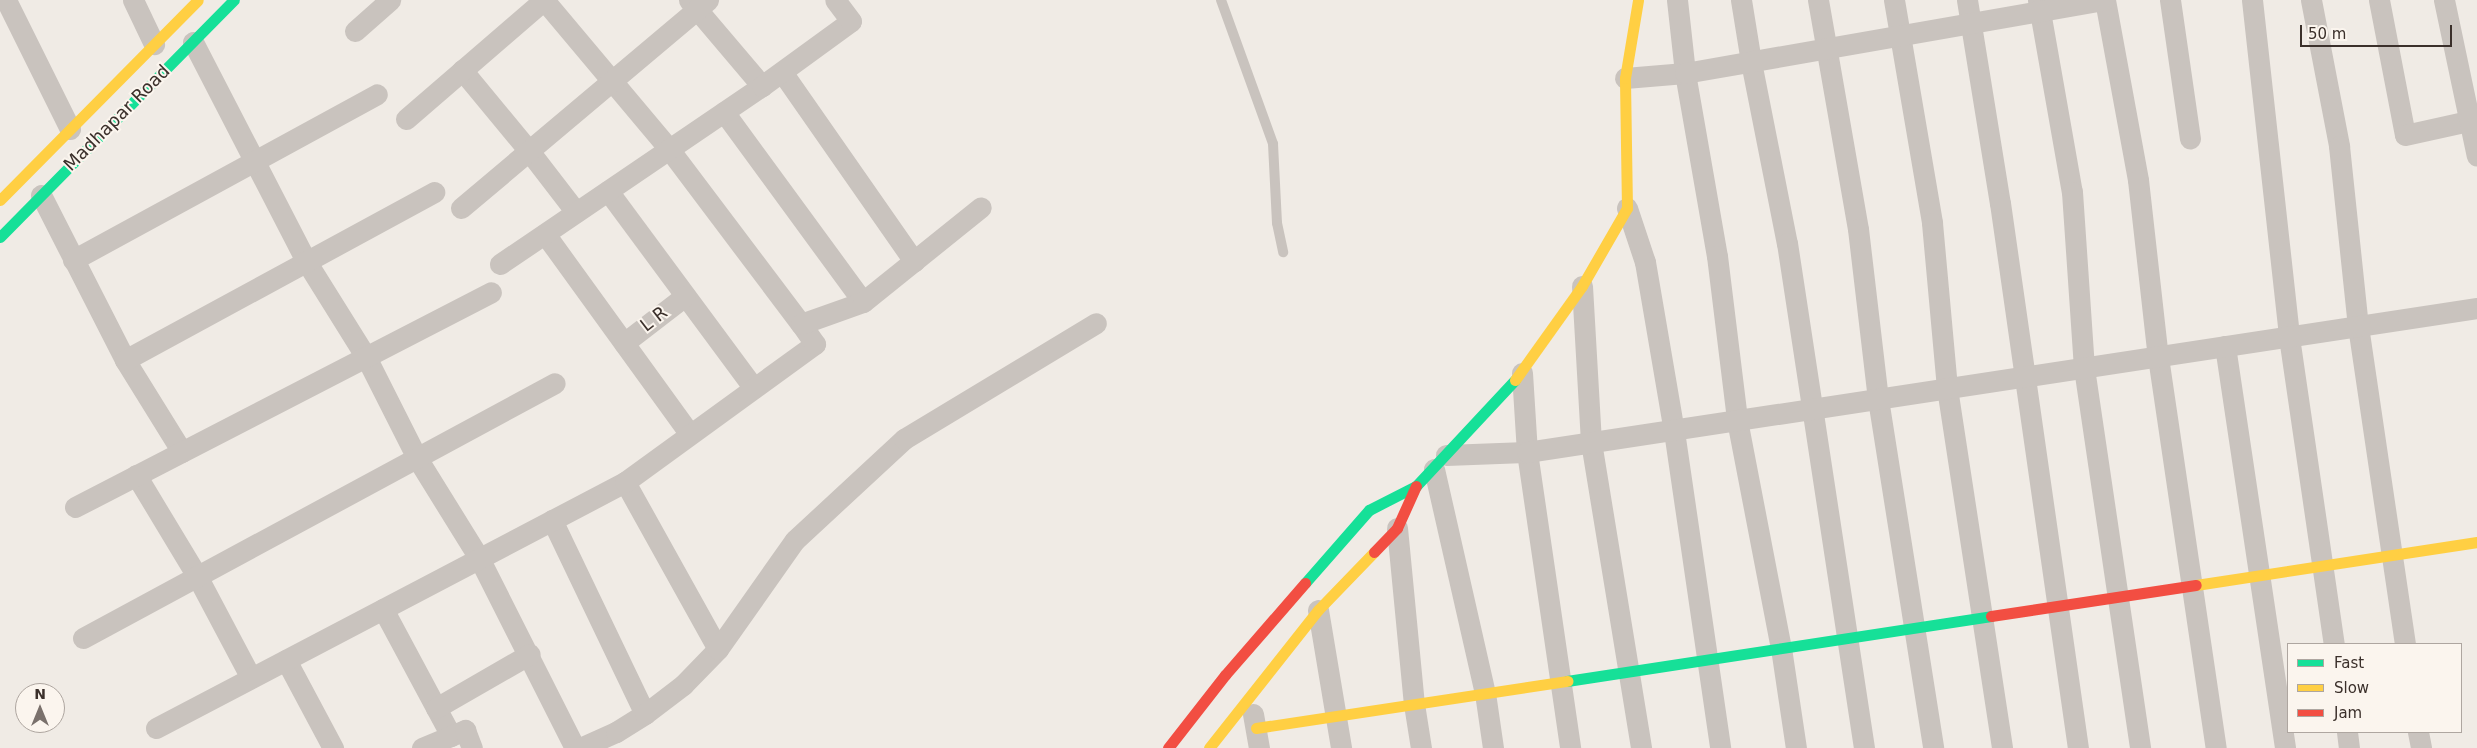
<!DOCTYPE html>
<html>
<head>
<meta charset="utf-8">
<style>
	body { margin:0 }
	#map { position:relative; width:2477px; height:748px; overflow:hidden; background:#f0ebe5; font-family:"DejaVu Sans",sans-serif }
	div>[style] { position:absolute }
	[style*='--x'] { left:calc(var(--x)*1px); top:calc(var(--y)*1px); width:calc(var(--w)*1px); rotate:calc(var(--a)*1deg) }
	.lane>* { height:10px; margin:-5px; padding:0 5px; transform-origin:5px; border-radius:5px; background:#c9c3be }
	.street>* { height:21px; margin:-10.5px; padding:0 10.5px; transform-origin:10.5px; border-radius:10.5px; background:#c9c3be }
	.fast>* { height:11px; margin:-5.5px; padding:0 5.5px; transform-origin:5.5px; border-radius:5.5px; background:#16e098 }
	.slow>* { height:11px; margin:-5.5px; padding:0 5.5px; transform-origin:5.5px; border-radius:5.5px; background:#ffcf43 }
	.jam>* { height:11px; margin:-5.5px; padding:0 5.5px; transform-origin:5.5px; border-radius:5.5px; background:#f24e42 }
	span { translate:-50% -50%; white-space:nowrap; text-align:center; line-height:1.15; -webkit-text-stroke:4px #fbf5ee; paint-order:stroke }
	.street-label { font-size:18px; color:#3b302b }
	.legend { position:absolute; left:2287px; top:643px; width:175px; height:90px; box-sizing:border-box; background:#fbf5ee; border:1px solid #aea6a0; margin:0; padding:6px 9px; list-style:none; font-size:15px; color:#3b302b }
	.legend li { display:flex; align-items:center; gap:10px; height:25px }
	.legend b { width:25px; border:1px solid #aea6a0 }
	.north { position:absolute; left:15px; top:683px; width:50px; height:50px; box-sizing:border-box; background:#fbf5ee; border:1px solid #aea6a0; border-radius:50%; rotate:0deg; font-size:14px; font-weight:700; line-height:20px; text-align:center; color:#3b302b }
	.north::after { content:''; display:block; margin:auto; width:18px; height:22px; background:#7a716c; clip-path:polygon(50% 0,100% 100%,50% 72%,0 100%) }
	.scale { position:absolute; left:2300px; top:25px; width:152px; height:22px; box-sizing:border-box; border:2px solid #3b302b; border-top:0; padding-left:6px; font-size:15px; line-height:18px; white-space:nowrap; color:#3b302b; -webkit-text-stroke:4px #fbf5ee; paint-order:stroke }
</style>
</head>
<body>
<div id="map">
	<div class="lane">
		<div style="--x:1221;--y:0;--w:153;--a:70.1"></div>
		<div style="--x:1273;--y:144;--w:79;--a:87.1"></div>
		<div style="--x:1277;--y:223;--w:30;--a:78"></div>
	</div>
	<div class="street">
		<div style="--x:6;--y:0;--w:144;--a:63.6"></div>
		<div style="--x:133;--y:0;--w:49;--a:64.5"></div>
		<div style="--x:544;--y:0;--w:194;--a:50"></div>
		<div style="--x:669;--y:149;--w:219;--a:53"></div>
		<div style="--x:689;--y:0;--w:113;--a:49.7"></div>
		<div style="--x:1677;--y:0;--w:73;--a:83.7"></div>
		<div style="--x:1685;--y:73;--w:186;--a:80.1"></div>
		<div style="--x:1717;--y:256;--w:165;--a:83"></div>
		<div style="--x:1737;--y:420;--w:232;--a:79.1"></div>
		<div style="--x:1781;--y:648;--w:101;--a:81.5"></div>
		<div style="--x:1741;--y:0;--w:63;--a:80.8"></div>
		<div style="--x:1751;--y:62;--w:185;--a:78.8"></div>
		<div style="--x:1787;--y:243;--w:511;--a:81.33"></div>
		<div style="--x:1818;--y:0;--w:232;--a:80.1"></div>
		<div style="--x:1858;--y:229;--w:171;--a:83.3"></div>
		<div style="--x:1878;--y:399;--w:353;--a:81"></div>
		<div style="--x:1894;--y:0;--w:226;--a:80.3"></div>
		<div style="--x:1932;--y:223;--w:166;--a:84.8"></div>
		<div style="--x:1947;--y:388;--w:364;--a:81.3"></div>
		<div style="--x:1967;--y:0;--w:206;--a:80.8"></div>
		<div style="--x:2000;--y:203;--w:551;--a:81.86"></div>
		<div style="--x:2038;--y:0;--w:195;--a:80"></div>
		<div style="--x:2072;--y:192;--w:176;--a:86.1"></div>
		<div style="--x:2084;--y:368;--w:384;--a:81.6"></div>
		<div style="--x:2105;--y:0;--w:183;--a:79.6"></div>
		<div style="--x:2138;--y:180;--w:178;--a:83.6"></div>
		<div style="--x:2158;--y:357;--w:395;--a:81.6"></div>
		<div style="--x:2170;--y:0;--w:140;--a:81.8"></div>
		<div style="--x:2252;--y:0;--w:339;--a:83.7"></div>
		<div style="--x:2289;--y:337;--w:310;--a:81.7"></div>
		<div style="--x:2311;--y:0;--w:149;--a:79.1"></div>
		<div style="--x:2339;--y:146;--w:181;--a:84"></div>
		<div style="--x:2358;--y:326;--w:321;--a:81.6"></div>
		<div style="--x:2379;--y:0;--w:137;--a:79.1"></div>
		<div style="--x:2405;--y:135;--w:74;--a:-12.5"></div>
		<div style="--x:2444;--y:0;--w:159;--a:78.1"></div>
		<div style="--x:355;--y:31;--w:47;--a:-41.5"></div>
		<div style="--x:193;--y:42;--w:246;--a:62.7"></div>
		<div style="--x:306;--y:261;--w:113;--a:58"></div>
		<div style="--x:366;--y:357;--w:113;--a:63.2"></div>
		<div style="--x:417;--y:458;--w:118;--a:58.2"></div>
		<div style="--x:479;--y:558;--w:213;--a:63.2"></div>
		<div style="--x:462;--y:70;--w:105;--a:50.4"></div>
		<div style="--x:529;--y:151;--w:77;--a:52.4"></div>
		<div style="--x:782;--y:72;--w:231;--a:55.1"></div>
		<div style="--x:1625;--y:78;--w:60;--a:-4.8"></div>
		<div style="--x:1685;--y:73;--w:425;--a:-9.9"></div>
		<div style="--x:724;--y:112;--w:235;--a:53.8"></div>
		<div style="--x:406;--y:119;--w:182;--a:-40.8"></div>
		<div style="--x:608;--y:191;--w:245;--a:53.5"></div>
		<div style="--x:41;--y:195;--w:185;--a:63"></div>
		<div style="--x:125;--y:360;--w:108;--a:58.2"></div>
		<div style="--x:461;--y:208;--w:323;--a:-40.1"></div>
		<div style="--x:1627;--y:208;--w:57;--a:71.6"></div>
		<div style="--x:1645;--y:262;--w:171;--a:80.3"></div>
		<div style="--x:1674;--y:431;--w:320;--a:81.7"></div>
		<div style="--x:545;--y:234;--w:247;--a:54.1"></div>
		<div style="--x:73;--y:260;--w:346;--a:-28.6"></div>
		<div style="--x:500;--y:264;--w:317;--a:-34.2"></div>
		<div style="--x:762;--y:86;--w:110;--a:-36.1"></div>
		<div style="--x:851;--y:21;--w:26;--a:-127"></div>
		<div style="--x:1582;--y:286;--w:156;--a:86.7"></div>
		<div style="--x:1591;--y:442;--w:310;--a:80.7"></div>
		<div style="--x:624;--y:343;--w:77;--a:-37.6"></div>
		<div style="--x:2225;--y:346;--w:406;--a:81.5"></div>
		<div style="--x:125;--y:360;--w:352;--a:-28.5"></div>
		<div style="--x:1522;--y:373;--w:79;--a:86.4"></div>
		<div style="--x:1527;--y:452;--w:299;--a:81.7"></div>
		<div style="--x:1446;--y:455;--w:81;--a:-2.1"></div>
		<div style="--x:1527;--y:452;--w:961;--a:-8.62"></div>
		<div style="--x:1434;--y:469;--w:230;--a:77.2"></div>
		<div style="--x:1485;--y:693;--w:56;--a:81.7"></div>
		<div style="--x:136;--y:475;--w:118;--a:58.9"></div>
		<div style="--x:197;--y:576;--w:115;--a:62.1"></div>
		<div style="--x:625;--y:482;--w:191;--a:60.9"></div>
		<div style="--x:75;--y:507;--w:468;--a:-27.3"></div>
		<div style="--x:552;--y:520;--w:215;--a:64.4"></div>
		<div style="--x:1397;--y:528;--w:177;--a:84.5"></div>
		<div style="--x:1414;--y:704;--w:45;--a:81"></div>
		<div style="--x:383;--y:609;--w:144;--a:61.8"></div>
		<div style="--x:1318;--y:610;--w:140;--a:80.5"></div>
		<div style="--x:83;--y:638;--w:536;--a:-28.38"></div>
		<div style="--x:286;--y:660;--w:100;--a:61.9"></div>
		<div style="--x:436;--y:708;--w:108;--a:-29.9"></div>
		<div style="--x:1253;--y:714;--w:35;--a:80"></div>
		<div style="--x:156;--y:728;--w:530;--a:-27.68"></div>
		<div style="--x:625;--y:482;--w:235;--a:-36"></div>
		<div style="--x:815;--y:344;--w:24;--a:-125"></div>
		<div style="--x:801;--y:324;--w:66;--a:-19.5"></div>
		<div style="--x:863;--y:302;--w:151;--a:-38.8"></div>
		<div style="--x:2347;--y:732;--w:16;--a:83"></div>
		<div style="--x:2418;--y:732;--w:16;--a:79"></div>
		<div style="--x:422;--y:748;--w:47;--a:-22.7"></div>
		<div style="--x:465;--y:730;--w:19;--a:69"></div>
		<div style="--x:580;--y:748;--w:39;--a:-24"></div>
		<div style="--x:616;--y:732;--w:34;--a:-32"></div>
		<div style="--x:645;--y:714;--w:48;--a:-37.3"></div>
		<div style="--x:683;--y:685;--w:50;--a:-45.8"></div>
		<div style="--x:718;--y:649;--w:133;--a:-54.8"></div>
		<div style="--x:795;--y:540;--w:149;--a:-42.8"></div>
		<div style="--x:904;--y:439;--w:224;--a:-31.1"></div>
	</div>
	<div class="fast">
		<div style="--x:0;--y:237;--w:333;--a:-45.4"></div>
		<div style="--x:1305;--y:583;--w:97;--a:-48.8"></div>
		<div style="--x:1369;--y:510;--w:53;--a:-27.1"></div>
		<div style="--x:1416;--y:486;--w:145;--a:-47"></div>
		<div style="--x:1567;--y:681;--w:429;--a:-8.7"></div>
	</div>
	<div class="slow">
		<div style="--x:0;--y:200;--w:281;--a:-45.3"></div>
		<div style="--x:1515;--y:380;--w:115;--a:-54.5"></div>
		<div style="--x:1582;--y:286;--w:90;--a:-60"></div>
		<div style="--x:1627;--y:208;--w:130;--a:-90.9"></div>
		<div style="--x:1625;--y:78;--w:79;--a:-80.5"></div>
		<div style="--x:2196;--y:585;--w:284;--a:-8.7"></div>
		<div style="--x:1256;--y:728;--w:315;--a:-8.6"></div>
		<div style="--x:1209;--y:748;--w:176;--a:-51.7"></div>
		<div style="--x:1318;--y:610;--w:81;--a:-46"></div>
	</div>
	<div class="jam">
		<div style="--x:1374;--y:552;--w:33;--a:-46"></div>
		<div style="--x:1397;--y:528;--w:46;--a:-65.7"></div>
		<div style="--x:1991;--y:616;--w:207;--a:-8.6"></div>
		<div style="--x:1168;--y:748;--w:93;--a:-52"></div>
		<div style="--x:1225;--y:675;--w:122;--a:-49"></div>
	</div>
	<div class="street-label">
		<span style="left:117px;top:118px;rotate:-45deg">Madhapar Road</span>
		<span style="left:654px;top:319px;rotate:-38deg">L R</span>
	</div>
	<ul class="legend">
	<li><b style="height:6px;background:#16e098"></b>Fast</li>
	<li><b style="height:6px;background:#ffcf43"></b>Slow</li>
	<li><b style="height:6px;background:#f24e42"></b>Jam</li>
	</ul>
	<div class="north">N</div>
	<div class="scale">50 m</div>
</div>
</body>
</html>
